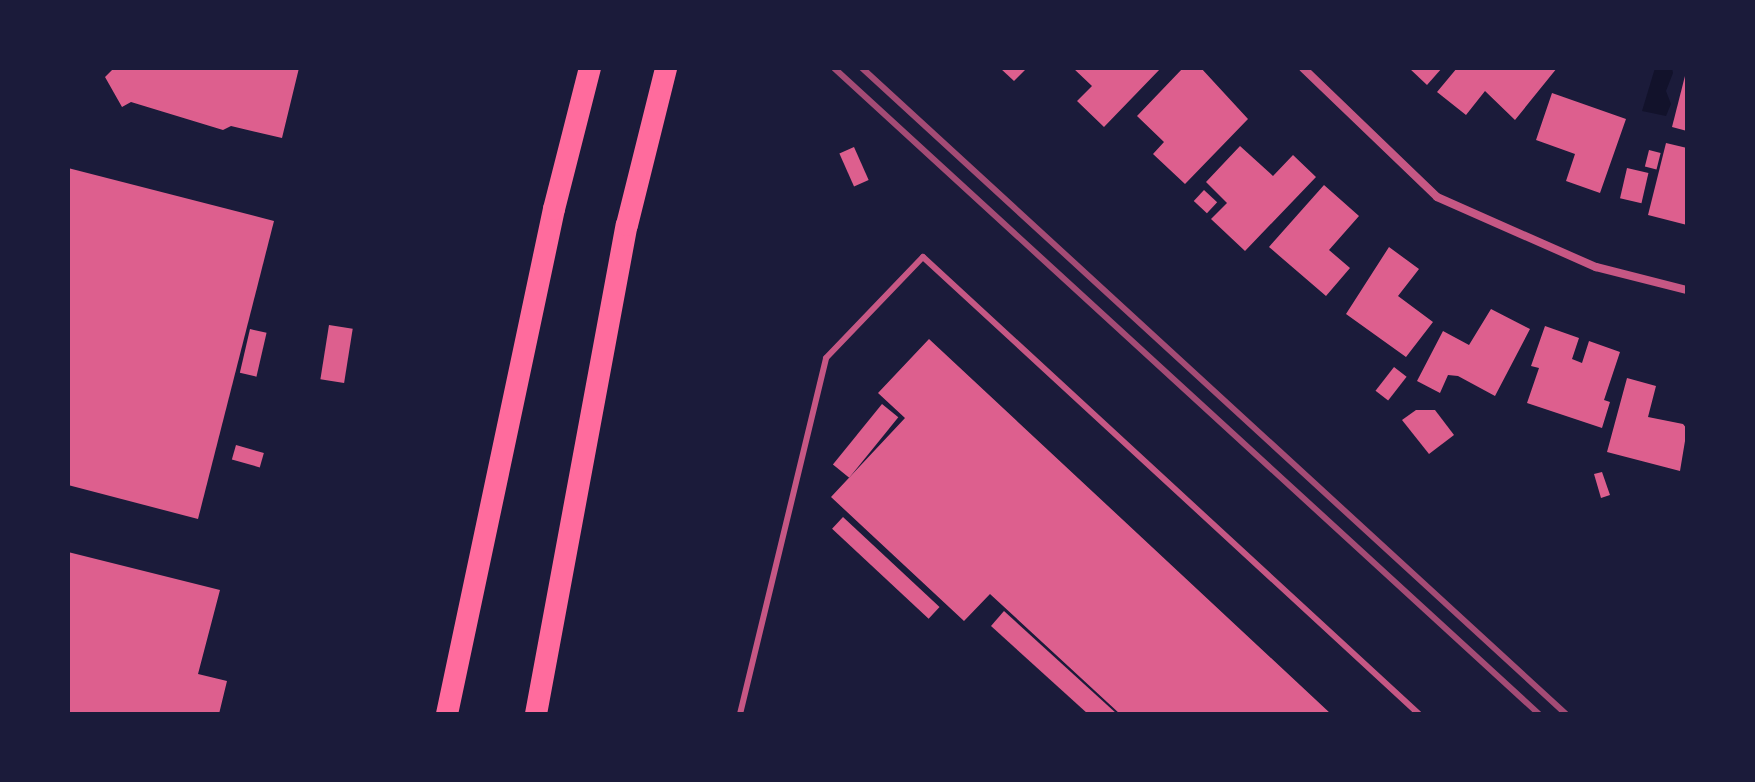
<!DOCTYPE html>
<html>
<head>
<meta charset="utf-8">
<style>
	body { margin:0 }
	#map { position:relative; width:1755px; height:782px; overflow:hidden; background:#1b1b3a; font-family:Helvetica,sans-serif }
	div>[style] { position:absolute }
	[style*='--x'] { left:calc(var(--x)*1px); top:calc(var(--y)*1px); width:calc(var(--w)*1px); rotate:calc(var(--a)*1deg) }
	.water>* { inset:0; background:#12122b }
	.building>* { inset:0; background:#dd5f8e; transform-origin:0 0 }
	.service>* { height:6px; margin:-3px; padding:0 3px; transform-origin:3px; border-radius:3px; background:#c65784 }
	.minor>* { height:8px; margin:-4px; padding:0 4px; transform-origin:4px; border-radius:4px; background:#c65784 }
	.trunk>* { height:22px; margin:-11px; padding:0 11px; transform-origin:11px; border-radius:11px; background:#ff6b9d }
	.rail>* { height:6px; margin:-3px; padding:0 3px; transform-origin:3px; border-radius:3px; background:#a44b75 }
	span { translate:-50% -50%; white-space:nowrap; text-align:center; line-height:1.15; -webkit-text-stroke:6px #1b1b3a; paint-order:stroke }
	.frame { position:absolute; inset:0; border:70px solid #1b1b3a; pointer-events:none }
</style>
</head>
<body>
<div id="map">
	<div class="water">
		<div style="clip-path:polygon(1655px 68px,1672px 68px,1673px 73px,1666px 91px,1671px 104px,1666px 116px,1642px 111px)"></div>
	</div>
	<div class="building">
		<div style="clip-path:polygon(114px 68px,299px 68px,282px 138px,231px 126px,223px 130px,131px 102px,122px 107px,105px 77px)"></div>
		<div style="clip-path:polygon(1000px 68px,1027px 68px,1014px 81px)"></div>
		<div style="clip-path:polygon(1073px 68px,1161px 68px,1104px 127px,1077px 101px,1092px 86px)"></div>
		<div style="clip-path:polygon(1183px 68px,1201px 68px,1248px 119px,1185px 184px,1153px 154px,1164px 142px,1137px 116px)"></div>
		<div style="clip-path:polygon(1409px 68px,1442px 68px,1427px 85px)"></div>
		<div style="clip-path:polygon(1457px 68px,1557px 68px,1515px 120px,1485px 91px,1466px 115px,1437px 92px)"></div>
		<div style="clip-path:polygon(1686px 72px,1687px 72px,1687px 131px,1672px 127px)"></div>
		<div style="clip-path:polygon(1552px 93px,1626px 119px,1600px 193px,1566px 181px,1575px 154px,1536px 140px)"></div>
		<div style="clip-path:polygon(1666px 143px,1687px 148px,1687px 225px,1648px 215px)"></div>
		<div style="clip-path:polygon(1240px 146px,1273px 176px,1293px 155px,1316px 177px,1245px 251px,1211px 219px,1227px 203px,1206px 182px)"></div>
		<div style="left:854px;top:147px;width:36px;height:16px;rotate:66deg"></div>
		<div style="left:1649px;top:150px;width:12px;height:17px;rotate:14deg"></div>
		<div style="clip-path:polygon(68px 168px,274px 221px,198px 519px,68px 485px)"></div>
		<div style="left:1627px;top:168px;width:22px;height:31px;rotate:13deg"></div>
		<div style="clip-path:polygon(1324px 185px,1359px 216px,1329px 250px,1350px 268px,1326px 296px,1269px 247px)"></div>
		<div style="left:1204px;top:190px;width:18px;height:15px;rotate:43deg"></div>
		<div style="clip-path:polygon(1389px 247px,1419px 269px,1398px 296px,1433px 322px,1406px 357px,1346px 314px)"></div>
		<div style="clip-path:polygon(1491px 309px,1530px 329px,1495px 396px,1458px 376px,1448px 375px,1440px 393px,1417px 381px,1443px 331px,1469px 345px)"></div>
		<div style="left:329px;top:325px;width:24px;height:55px;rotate:9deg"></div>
		<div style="clip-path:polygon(1545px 326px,1579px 338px,1572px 359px,1582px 363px,1589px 341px,1620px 352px,1604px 400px,1610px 402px,1602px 428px,1527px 403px,1539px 368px,1531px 366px)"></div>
		<div style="left:250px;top:329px;width:17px;height:45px;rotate:13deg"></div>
		<div style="clip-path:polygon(929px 339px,1331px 714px,1120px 714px,990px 594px,964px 621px,831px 497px,905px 418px,878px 393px)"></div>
		<div style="left:1394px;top:367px;width:16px;height:30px;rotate:38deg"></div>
		<div style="clip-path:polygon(1627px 378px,1656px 386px,1648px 417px,1683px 424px,1687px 429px,1680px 471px,1607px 452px)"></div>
		<div style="left:882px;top:404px;width:21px;height:78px;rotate:39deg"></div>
		<div style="clip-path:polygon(1416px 410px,1435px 410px,1454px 435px,1429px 454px,1402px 420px)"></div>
		<div style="left:236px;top:445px;width:29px;height:15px;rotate:16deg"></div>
		<div style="clip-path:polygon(1602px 472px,1610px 495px,1601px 498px,1594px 474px)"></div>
		<div style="left:843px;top:517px;width:132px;height:16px;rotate:43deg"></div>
		<div style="clip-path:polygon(68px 552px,220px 590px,198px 674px,227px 681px,219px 714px,68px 714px)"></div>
		<div style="clip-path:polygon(1004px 611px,1117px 714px,1088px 714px,991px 626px)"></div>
	</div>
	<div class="service">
		<div style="--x:740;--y:714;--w:366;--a:-76.4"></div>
		<div style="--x:826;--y:358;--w:140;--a:-46.2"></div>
		<div style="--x:923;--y:257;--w:674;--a:42.66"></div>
	</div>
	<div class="minor">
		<div style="--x:1303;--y:68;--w:186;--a:43.9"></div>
		<div style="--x:1437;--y:197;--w:174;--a:23.8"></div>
		<div style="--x:1596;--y:267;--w:94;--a:14.2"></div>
	</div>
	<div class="trunk">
		<div style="--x:447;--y:714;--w:516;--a:-78.04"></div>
		<div style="--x:554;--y:209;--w:146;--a:-75.7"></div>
		<div style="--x:536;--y:714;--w:497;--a:-79.5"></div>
		<div style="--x:627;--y:225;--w:162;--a:-76"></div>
	</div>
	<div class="rail">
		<div style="--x:834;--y:68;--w:956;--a:42.5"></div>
		<div style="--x:862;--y:68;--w:955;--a:42.54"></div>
	</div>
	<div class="frame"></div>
</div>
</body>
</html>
